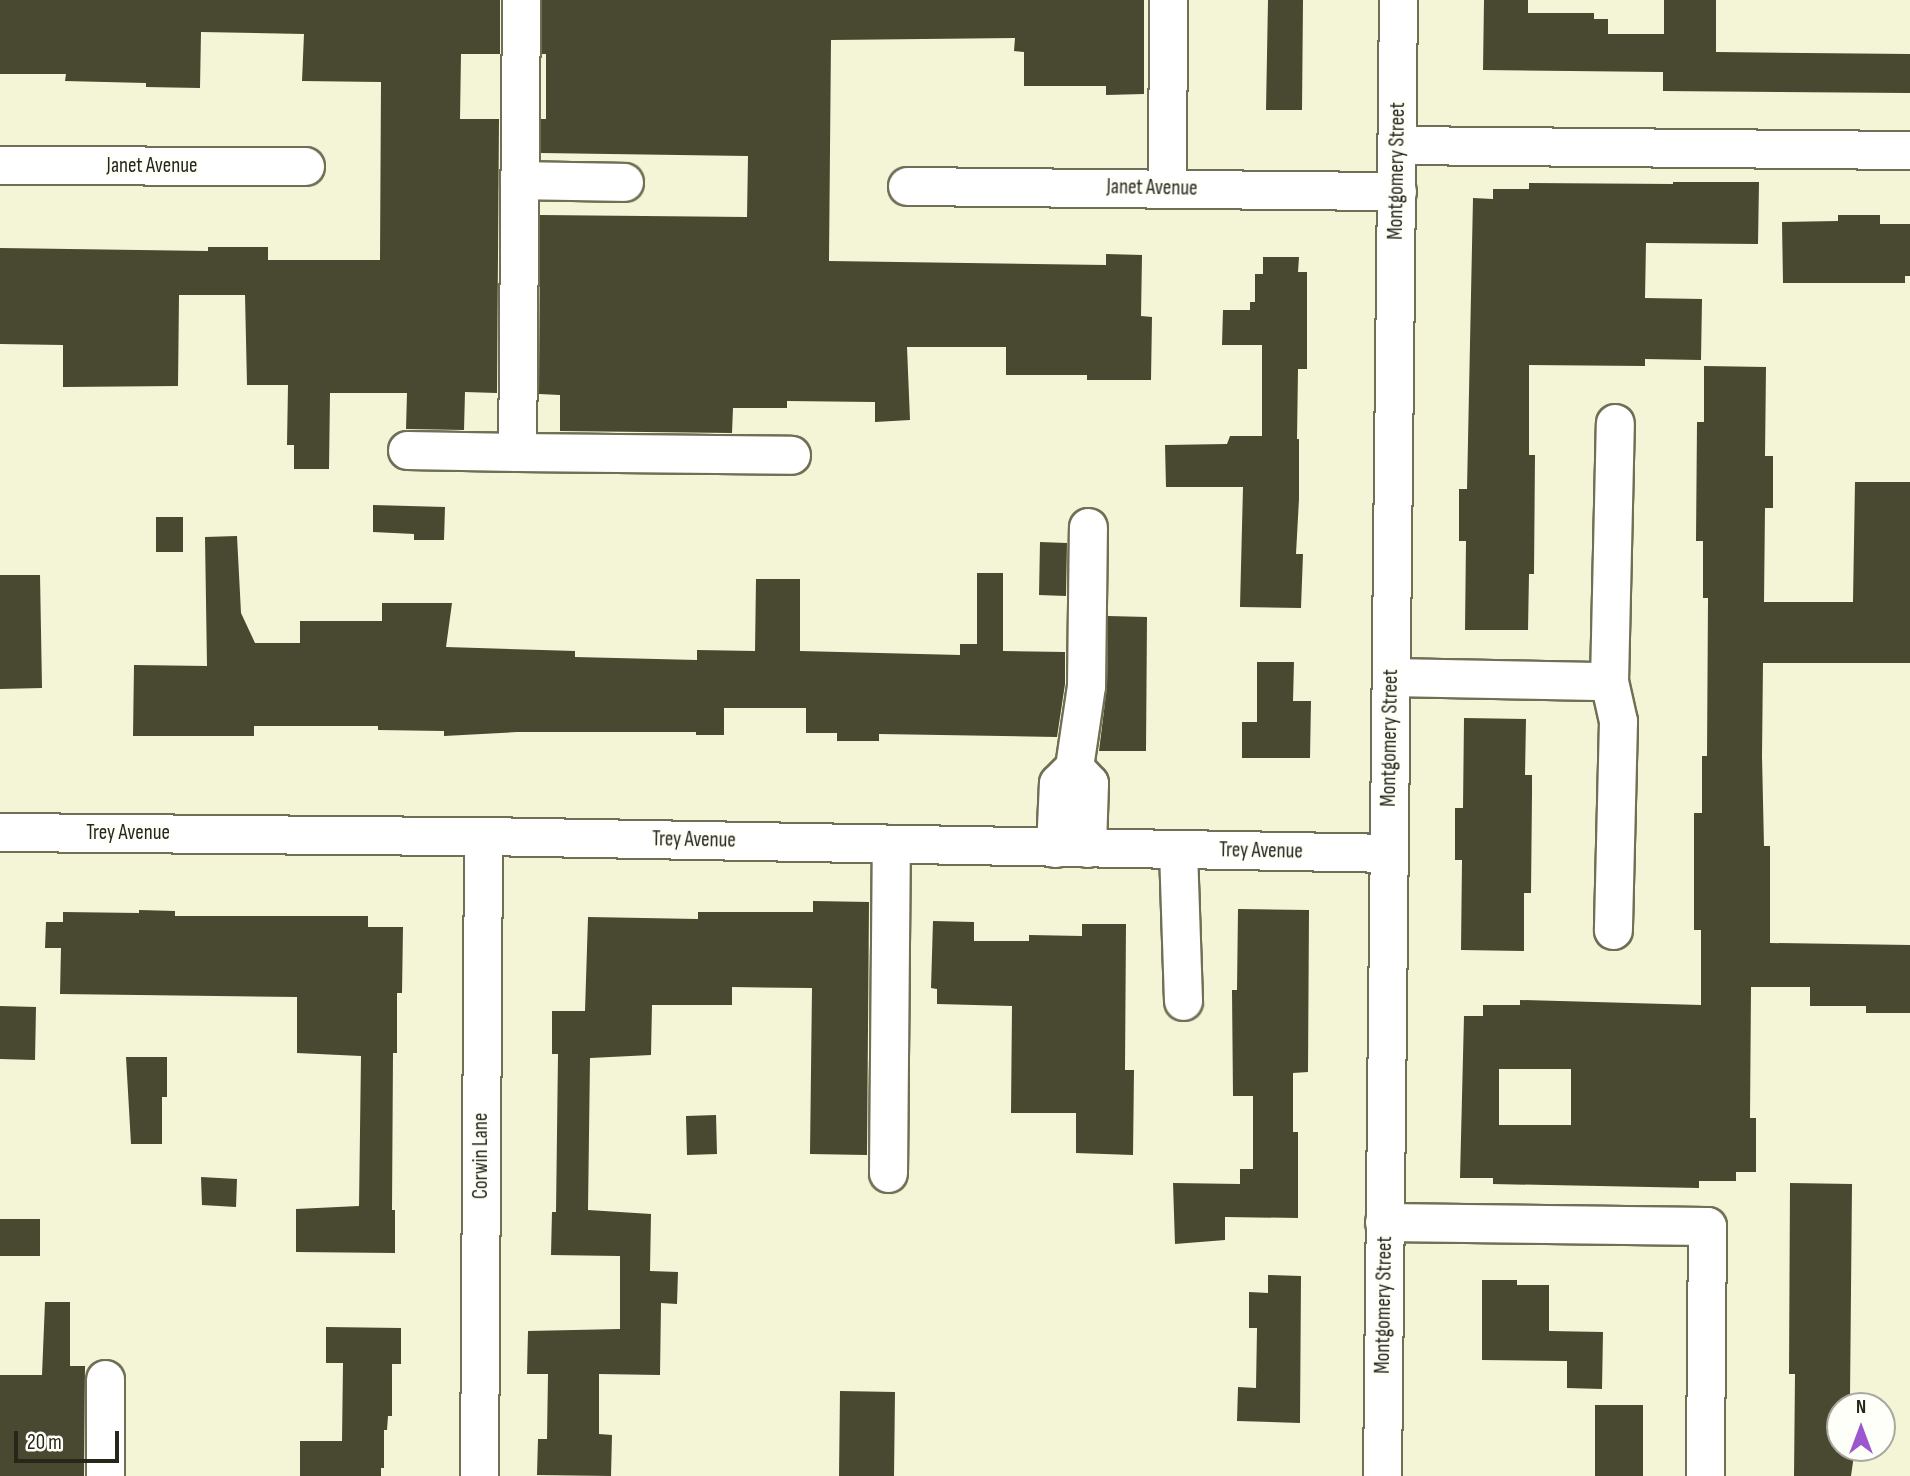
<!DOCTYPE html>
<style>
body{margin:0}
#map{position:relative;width:1910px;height:1476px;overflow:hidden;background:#f4f4d6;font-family:"Sofia Sans Condensed",sans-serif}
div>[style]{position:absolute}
.building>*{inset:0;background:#494830}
.roads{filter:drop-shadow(2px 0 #706f55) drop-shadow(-2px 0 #706f55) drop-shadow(0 2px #706f55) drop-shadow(0 -2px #706f55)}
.minor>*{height:37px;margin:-18.5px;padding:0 18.5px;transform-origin:18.5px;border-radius:18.5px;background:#fff}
span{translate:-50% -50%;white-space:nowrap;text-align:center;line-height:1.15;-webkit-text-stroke:7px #fffff9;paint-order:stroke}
.street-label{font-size:21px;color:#26261b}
.north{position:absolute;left:1826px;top:1392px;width:70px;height:70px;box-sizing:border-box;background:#fffff9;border:2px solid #a8a8a0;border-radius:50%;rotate:0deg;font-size:19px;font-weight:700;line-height:28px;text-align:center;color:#26261b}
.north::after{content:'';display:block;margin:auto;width:24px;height:32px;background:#9b58cd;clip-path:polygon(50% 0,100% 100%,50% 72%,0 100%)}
.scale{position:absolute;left:14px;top:1431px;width:105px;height:32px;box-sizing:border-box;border:4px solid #26261b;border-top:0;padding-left:9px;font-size:21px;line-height:24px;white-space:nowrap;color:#26261b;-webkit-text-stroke:5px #fffff9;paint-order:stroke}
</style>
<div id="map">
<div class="building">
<i style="clip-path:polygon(0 0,500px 0,500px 54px,461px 54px,460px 119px,499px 119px,497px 393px,465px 392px,464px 430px,406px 429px,407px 393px,330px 393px,329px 469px,294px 469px,294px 445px,287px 445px,288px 385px,247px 385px,245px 295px,179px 295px,178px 386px,63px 387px,63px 345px,0 344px,0 248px,208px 251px,208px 247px,268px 247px,268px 260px,380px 260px,381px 82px,302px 81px,304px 34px,201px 32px,200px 88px,146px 87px,146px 83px,65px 81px,66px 74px,0 74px)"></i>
<i style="clip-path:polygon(542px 0,1144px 0,1144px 94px,1106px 95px,1106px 86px,1024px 86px,1024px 52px,1014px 51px,1015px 38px,831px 40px,829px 261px,1106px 265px,1106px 254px,1142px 255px,1141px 316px,1152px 317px,1151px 380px,1087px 380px,1087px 375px,1006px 375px,1006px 347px,907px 347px,910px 420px,875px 422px,875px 402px,787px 401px,787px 408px,733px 408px,732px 433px,560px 431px,560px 395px,539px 394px,540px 215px,747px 217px,748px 156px,541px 153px,541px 119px,546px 119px,546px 54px,542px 54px)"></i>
<i style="clip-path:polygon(1268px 0,1303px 0,1302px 110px,1266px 110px)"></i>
<i style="clip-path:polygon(1484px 0,1528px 0,1528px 13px,1594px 13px,1594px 19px,1608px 19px,1608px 34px,1664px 34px,1664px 0,1716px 0,1716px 52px,1910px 54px,1910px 93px,1663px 91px,1663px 72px,1483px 70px)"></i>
<i style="clip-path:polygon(1673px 182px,1759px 182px,1758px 244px,1646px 243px,1645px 298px,1702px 299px,1701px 360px,1645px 359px,1645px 366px,1529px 365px,1529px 455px,1535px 455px,1534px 574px,1529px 574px,1528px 630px,1465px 630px,1466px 541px,1459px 541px,1459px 489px,1467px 489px,1473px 198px,1493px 199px,1493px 189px,1529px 189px,1529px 183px,1673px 184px)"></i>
<i style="clip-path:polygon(1838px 215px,1880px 215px,1880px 224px,1910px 224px,1910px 276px,1905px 276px,1905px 283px,1783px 283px,1782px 222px,1838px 221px)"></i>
<i style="clip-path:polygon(1263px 257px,1299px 257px,1298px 272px,1307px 272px,1307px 369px,1298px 369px,1297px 439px,1299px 439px,1299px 499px,1296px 554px,1303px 554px,1301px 608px,1240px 607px,1243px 487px,1166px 487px,1165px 445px,1227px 444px,1230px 436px,1262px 436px,1262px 345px,1222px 345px,1223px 310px,1250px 310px,1250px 302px,1255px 302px,1255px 274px,1263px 274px)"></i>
<i style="clip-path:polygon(evenodd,1704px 366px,1766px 367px,1765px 456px,1773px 456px,1773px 508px,1765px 508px,1764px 602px,1853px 602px,1855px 482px,1910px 482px,1910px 663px,1763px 663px,1762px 756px,1764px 846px,1770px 846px,1770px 943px,1910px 945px,1910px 1013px,1866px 1013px,1866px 1006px,1810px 1006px,1810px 987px,1751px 987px,1750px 1118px,1756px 1118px,1756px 1172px,1736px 1172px,1736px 1181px,1699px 1181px,1699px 1188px,1493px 1184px,1493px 1178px,1460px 1178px,1464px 1016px,1483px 1016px,1483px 1005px,1520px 1005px,1520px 1000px,1701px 1005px,1701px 930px,1694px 930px,1694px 813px,1702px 813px,1702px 756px,1707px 756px,1708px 598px,1703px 598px,1703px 541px,1696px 541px,1697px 422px,1704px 422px,1704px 366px,1499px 1069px,1571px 1069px,1571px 1125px,1499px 1125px,1499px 1069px)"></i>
<i style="clip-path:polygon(373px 505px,445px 507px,444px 540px,414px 540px,414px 534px,373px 532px)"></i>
<i style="clip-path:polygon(156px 517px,183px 517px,183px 552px,156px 552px)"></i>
<i style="clip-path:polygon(237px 536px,241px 613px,255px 643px,300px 643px,300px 621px,382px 621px,382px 603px,452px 603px,446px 647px,575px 651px,575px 657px,697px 660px,697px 650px,755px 651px,756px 579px,800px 579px,800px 651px,960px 655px,960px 644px,977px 644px,977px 573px,1003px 573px,1003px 651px,1065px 652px,1065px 684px,1057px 737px,879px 734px,879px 741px,837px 741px,837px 733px,806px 733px,806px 708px,724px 708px,724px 735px,696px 735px,696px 732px,517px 732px,444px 736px,444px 731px,378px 730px,378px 726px,254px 726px,254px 736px,133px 736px,134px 665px,207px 666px,205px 537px)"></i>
<i style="clip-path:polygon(1040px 542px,1067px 543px,1066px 596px,1039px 595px)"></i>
<i style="clip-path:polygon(0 575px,40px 575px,42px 688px,0 689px)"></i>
<i style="clip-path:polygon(1108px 616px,1147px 617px,1146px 751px,1099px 751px,1107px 686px)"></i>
<i style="clip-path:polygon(1257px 662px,1294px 662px,1293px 701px,1311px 701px,1310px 758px,1242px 758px,1242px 722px,1257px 722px)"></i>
<i style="clip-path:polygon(1464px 718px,1526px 719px,1525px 775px,1532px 775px,1532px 793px,1531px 893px,1524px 893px,1524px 951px,1461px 950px,1462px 860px,1455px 860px,1455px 808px,1463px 808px)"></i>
<i style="clip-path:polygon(813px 901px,869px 902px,867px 1155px,810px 1154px,812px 988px,732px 987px,732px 1005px,652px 1005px,651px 1055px,590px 1058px,588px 1210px,651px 1214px,650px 1271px,678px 1272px,677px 1304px,661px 1303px,660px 1375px,599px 1374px,599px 1434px,612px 1435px,611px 1476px,537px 1475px,538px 1439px,547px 1439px,548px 1374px,527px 1374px,528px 1331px,620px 1329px,620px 1256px,551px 1255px,552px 1212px,556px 1212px,558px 1054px,552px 1054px,552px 1011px,585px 1011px,588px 917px,698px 919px,698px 912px,813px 912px)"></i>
<i style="clip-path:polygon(1238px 909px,1309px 910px,1308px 1072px,1293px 1073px,1293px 1132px,1298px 1132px,1298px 1218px,1225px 1217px,1225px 1240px,1175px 1244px,1173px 1183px,1240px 1184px,1240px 1169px,1253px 1169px,1253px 1096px,1233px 1096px,1232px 990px,1237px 990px)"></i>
<i style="clip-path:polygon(139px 910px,175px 911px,175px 916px,368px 916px,368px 927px,403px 927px,402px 993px,397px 993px,397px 1053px,393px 1053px,392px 1210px,395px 1210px,395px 1253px,296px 1252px,296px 1209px,359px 1206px,361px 1056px,297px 1053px,297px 997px,60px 994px,61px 948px,45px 948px,46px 922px,63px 922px,63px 912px,139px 913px)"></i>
<i style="clip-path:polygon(933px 921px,974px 922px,974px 941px,1029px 941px,1029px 935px,1082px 936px,1082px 924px,1126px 924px,1125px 1070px,1134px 1070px,1133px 1155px,1076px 1153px,1076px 1113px,1011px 1113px,1012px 1006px,937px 1004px,937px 989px,931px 988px)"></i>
<i style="clip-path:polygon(0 1006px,36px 1007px,35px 1060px,0 1059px)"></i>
<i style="clip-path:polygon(126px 1057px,167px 1057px,167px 1097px,162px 1097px,162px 1144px,131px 1144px)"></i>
<i style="clip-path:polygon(716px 1115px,717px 1154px,687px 1155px,686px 1116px)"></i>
<i style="clip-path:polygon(201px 1177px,237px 1179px,236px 1207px,202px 1205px)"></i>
<i style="clip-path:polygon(1790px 1183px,1852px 1184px,1850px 1398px,1856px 1398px,1856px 1406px,1840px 1406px,1840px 1448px,1855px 1448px,1851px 1476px,1794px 1476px,1795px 1374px,1789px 1374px)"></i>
<i style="clip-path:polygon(0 1219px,40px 1219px,40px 1256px,0 1256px)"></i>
<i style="clip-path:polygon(1268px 1275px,1301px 1276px,1300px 1423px,1237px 1421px,1238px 1387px,1256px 1388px,1257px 1328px,1249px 1328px,1249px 1292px,1268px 1293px)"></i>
<i style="clip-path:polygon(1482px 1280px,1517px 1280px,1517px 1285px,1549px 1285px,1549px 1331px,1603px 1332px,1602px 1389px,1567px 1388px,1567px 1361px,1482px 1360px)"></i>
<i style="clip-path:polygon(45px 1302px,70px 1302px,70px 1366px,85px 1366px,84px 1476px,0 1476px,0 1375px,42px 1375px)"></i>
<i style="clip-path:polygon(326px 1327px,401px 1328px,401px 1364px,392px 1364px,392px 1416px,388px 1416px,387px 1430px,384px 1430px,384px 1468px,381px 1468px,381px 1476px,300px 1476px,300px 1441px,342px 1441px,343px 1363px,326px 1363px)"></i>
<i style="clip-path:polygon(840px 1391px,895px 1392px,894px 1476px,839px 1476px)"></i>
<i style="clip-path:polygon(1595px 1405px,1643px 1405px,1643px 1476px,1595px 1476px)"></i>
</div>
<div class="roads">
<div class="minor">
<i style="left:521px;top:0;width:452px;rotate:90.5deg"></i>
<i style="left:517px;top:452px;width:274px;rotate:0.6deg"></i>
<i style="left:1397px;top:145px;width:513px;rotate:0.56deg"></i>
<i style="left:0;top:165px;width:305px;rotate:0.2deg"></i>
<i style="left:519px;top:180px;width:105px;rotate:1.1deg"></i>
<i style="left:907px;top:186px;width:490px;rotate:0.6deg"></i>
<i style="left:1167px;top:189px;width:189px;rotate:-89.7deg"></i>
<i style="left:407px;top:450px;width:110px;rotate:1deg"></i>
<i style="left:1391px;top:677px;width:218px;rotate:1.1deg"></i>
<i style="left:1609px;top:681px;width:41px;rotate:77.3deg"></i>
<i style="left:1618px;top:721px;width:209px;rotate:91.4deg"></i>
<i style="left:1609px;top:681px;width:258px;rotate:-88.7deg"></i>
<i style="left:1074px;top:767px;width:82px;rotate:-81.6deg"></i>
<i style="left:1086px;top:686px;width:159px;rotate:-89.3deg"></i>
<i style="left:0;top:832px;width:483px;rotate:0.5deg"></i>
<i style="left:483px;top:836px;width:906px;rotate:1.07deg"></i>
<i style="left:1055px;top:848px;width:65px;rotate:-87.4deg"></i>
<i style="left:1058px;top:783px;width:23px;rotate:-45deg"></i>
<i style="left:1074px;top:767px;width:22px;rotate:47deg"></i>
<i style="left:1089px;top:783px;width:65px;rotate:91.8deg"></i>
<i style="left:1178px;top:850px;width:151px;rotate:88.1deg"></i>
<i style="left:888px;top:1173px;width:329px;rotate:-89.5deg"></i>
<i style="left:1384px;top:1222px;width:323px;rotate:0.7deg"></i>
<i style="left:1707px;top:1226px;width:250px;rotate:90.5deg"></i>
<i style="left:105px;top:1379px;width:97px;rotate:90deg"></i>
<i style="left:479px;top:1476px;width:640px;rotate:-89.64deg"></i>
<i style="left:1382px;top:1476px;width:1476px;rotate:-89.38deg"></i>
</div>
</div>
<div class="street-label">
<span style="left:152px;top:166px">Janet Avenue</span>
<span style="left:1397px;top:171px;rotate:-89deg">Montgomery Street</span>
<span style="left:1152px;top:188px;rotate:1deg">Janet Avenue</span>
<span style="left:1390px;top:738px;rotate:-89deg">Montgomery Street</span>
<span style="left:128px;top:833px">Trey Avenue</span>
<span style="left:694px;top:840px;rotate:1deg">Trey Avenue</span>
<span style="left:1261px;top:851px;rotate:1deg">Trey Avenue</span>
<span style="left:481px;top:1156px;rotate:-90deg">Corwin Lane</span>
<span style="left:1384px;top:1305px;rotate:-89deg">Montgomery Street</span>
</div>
<div class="north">N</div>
<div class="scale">20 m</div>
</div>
